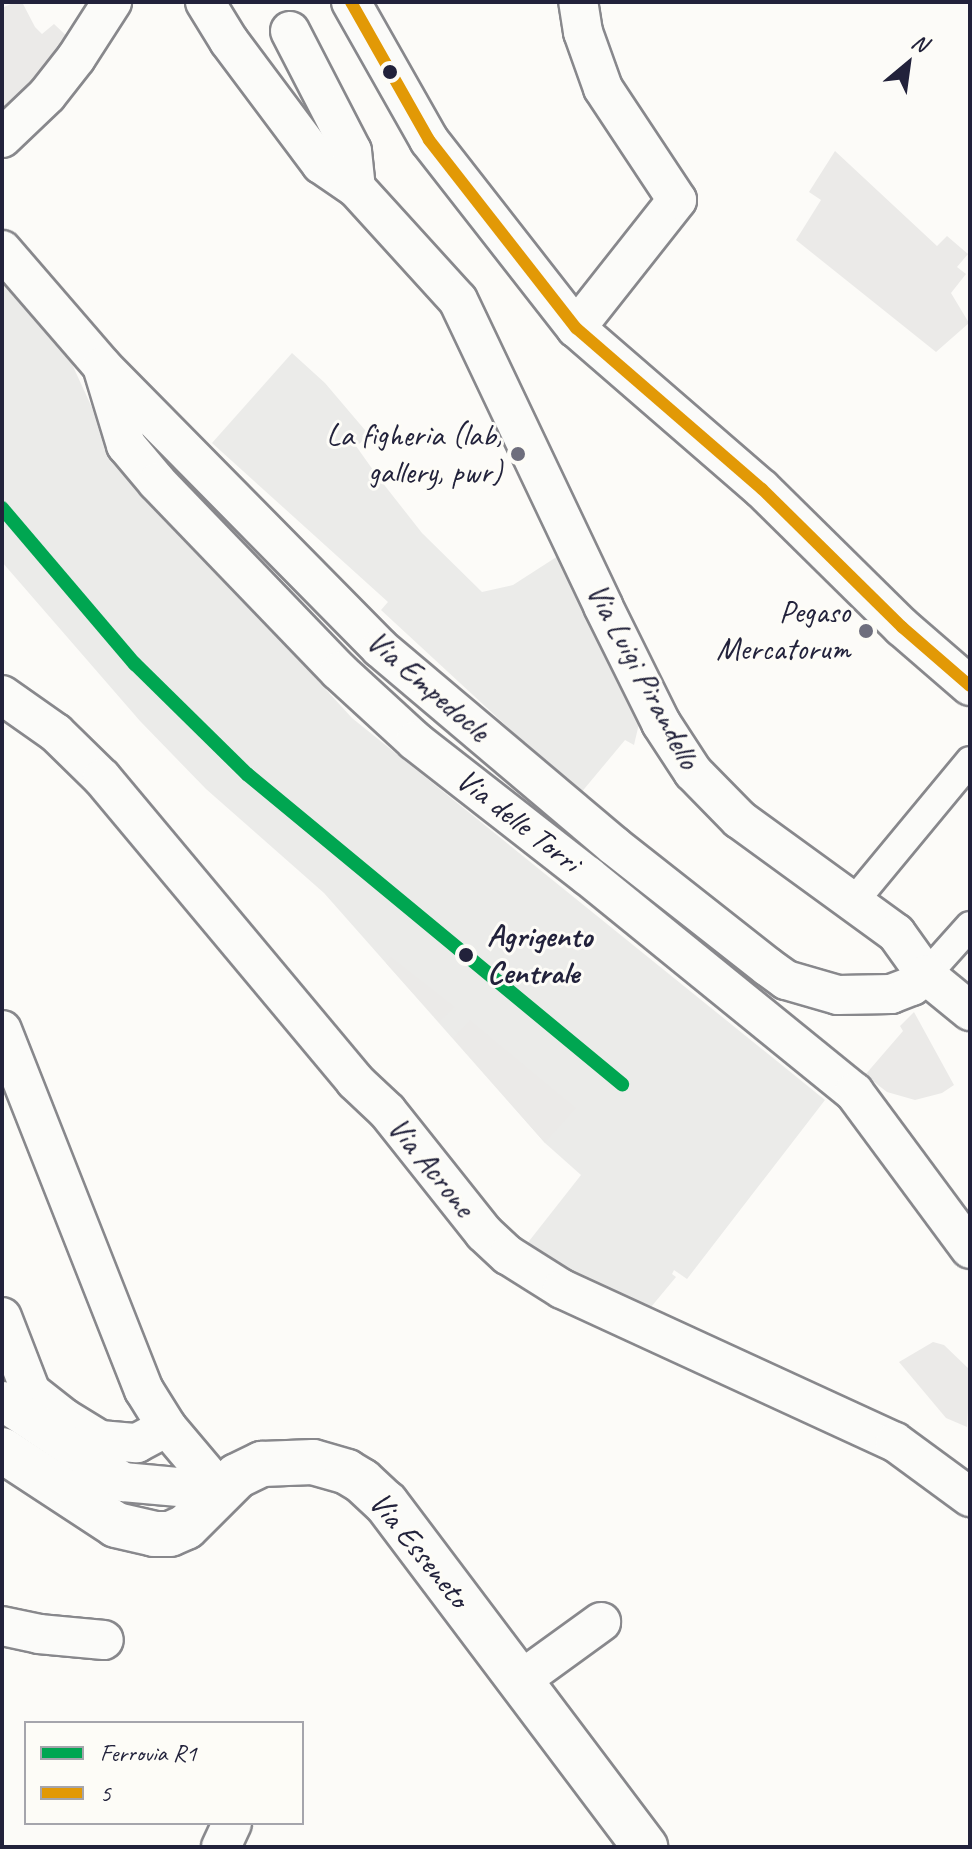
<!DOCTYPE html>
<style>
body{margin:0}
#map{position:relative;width:972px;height:1849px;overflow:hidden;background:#fcfbf8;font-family:Caveat,sans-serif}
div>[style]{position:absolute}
.built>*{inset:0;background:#ebebe9}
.green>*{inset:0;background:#ebeae8}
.roads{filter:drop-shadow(2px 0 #88888c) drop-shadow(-2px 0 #88888c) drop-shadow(0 2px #88888c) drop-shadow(0 -2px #88888c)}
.pedestrian>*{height:28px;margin:-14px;padding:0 14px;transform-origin:14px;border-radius:14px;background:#fbfbf9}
.minor>*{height:38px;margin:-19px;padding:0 19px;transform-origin:19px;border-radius:19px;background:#fbfbf9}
.tertiary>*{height:44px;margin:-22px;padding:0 22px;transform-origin:22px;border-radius:22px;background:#fbfbf9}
.bus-1>*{height:12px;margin:-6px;padding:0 6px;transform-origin:6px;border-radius:6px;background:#e29906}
.rail-1>*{height:14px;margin:-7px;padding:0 7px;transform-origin:7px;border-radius:7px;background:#00a651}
.dots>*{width:22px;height:22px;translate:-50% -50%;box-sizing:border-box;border:4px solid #fdfcf7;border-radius:50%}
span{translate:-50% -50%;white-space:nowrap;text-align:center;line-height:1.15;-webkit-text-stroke:6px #fdfcf7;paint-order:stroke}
.poi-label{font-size:32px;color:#22223b}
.right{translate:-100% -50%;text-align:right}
.street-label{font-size:32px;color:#22223b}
.stop-label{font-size:32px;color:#22223b;font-weight:700}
.left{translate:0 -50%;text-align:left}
.frame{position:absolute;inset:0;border:4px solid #22223b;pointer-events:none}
.legend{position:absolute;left:24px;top:1721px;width:280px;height:104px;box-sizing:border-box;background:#fdfcf7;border:2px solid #a5a5ac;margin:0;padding:10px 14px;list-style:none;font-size:24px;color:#22223b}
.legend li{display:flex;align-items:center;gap:16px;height:40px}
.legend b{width:40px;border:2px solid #a5a5ac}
.north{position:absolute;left:868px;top:24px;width:80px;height:80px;-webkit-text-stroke:6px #fdfcf7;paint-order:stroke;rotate:29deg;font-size:22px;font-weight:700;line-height:32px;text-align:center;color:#22223b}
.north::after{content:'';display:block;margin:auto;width:28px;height:36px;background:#22223b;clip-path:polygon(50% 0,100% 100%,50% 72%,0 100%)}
</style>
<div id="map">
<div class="built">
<i style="clip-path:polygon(2px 275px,60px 338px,111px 449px,129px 475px,352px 718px,825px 1100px,687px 1279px,674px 1270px,672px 1274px,676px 1277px,651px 1307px,576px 1275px,526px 1245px,581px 1175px,545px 1143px,324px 893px,206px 789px,140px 721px,2px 562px)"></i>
<i style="clip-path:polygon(292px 353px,325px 383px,370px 436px,356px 446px,378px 477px,422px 533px,482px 592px,513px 585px,558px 556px,641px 715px,634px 745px,625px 740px,580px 794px,381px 610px,388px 602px,212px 443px)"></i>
</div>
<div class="green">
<i style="clip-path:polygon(15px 2px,22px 2px,35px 27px,42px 34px,54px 24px,72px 41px,2px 114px,2px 8px)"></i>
<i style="clip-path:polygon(835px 151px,937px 246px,947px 236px,968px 254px,957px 267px,966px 274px,951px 293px,969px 323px,936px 352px,796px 240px,821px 200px,809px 192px)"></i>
<i style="clip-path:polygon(391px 957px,455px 1007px,439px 1022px,386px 963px)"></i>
<i style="clip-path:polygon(914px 1012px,954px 1085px,942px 1093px,915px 1100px,887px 1092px,865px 1075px,903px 1031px,900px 1026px)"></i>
<i style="clip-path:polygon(470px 1020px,576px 1108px,545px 1143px,453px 1038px)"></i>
<i style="clip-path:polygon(933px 1342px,944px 1345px,970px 1370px,967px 1427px,946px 1418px,899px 1362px)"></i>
</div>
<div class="roads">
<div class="pedestrian">
<i style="left:855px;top:900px;width:180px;rotate:-50.4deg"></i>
<i style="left:926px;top:975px;width:66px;rotate:-48.1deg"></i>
</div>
<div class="minor">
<i style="left:205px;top:2px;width:46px;rotate:58.4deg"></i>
<i style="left:229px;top:41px;width:154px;rotate:53.2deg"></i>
<i style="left:321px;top:164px;width:42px;rotate:34.4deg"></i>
<i style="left:356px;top:188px;width:151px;rotate:47.7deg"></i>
<i style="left:458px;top:300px;width:339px;rotate:64.6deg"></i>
<i style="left:603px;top:606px;width:131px;rotate:63.6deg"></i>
<i style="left:661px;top:723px;width:59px;rotate:56.9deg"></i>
<i style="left:693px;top:772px;width:66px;rotate:45.6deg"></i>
<i style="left:739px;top:819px;width:194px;rotate:36deg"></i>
<i style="left:896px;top:933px;width:52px;rotate:54.5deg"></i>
<i style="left:926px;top:975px;width:57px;rotate:39.3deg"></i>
<i style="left:351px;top:2px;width:159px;rotate:60.5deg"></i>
<i style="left:429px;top:140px;width:239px;rotate:52deg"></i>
<i style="left:576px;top:328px;width:246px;rotate:40.9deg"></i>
<i style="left:762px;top:489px;width:197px;rotate:44.6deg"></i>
<i style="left:902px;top:627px;width:90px;rotate:40.9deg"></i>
<i style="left:290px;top:31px;width:135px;rotate:62.7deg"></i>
<i style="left:352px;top:151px;width:37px;rotate:84deg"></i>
<i style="left:2px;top:138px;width:62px;rotate:-43.7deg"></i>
<i style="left:47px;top:95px;width:47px;rotate:-51.9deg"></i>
<i style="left:76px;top:58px;width:67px;rotate:-57.3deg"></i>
<i style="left:2px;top:250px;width:153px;rotate:49.2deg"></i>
<i style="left:102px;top:366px;width:396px;rotate:45.4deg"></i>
<i style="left:380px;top:648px;width:305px;rotate:40.2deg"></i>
<i style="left:613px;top:845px;width:197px;rotate:38.2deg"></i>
<i style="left:768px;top:967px;width:22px;rotate:36deg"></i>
<i style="left:786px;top:980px;width:54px;rotate:16.1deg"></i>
<i style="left:838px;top:995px;width:53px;rotate:-1.1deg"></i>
<i style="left:891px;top:994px;width:22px;rotate:-21deg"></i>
<i style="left:912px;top:986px;width:18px;rotate:-38deg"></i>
<i style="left:576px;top:328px;width:163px;rotate:-51.7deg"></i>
<i style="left:677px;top:200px;width:134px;rotate:-123.5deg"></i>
<i style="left:603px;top:88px;width:59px;rotate:-109.7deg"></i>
<i style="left:583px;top:32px;width:30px;rotate:-99deg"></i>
<i style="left:102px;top:366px;width:83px;rotate:73.1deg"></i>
<i style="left:126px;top:445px;width:48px;rotate:50deg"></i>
<i style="left:157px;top:482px;width:262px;rotate:46.1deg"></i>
<i style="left:339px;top:671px;width:103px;rotate:42.6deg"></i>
<i style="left:415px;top:741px;width:219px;rotate:38deg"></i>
<i style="left:588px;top:876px;width:343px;rotate:39.1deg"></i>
<i style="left:854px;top:1092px;width:195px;rotate:53.5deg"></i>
<i style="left:2px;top:695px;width:66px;rotate:35.1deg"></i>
<i style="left:56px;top:733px;width:64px;rotate:44.4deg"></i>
<i style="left:102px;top:778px;width:395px;rotate:50.1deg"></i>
<i style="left:355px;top:1081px;width:44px;rotate:43.2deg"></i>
<i style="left:387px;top:1111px;width:156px;rotate:51.5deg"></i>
<i style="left:484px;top:1233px;width:33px;rotate:43deg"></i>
<i style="left:508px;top:1255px;width:64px;rotate:32.2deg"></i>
<i style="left:562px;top:1289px;width:366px;rotate:24.7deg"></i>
<i style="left:895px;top:1442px;width:93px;rotate:36.3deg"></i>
<i style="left:2px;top:1030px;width:387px;rotate:68.5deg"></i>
<i style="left:144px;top:1390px;width:44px;rotate:58.1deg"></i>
<i style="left:167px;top:1427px;width:84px;rotate:49.8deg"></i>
<i style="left:2px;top:1317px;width:80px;rotate:68.9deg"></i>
<i style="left:31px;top:1392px;width:42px;rotate:38.2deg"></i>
<i style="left:64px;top:1418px;width:42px;rotate:31.4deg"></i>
<i style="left:100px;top:1440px;width:37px;rotate:5deg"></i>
<i style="left:137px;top:1443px;width:34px;rotate:-28deg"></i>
<i style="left:2px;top:1401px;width:146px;rotate:33.8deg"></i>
<i style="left:123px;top:1482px;width:98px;rotate:5.2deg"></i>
<i style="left:2px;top:1626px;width:38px;rotate:12deg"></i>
<i style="left:39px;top:1634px;width:65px;rotate:5.3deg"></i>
<i style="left:521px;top:1680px;width:99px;rotate:-35.9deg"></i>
<i style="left:221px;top:1847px;width:26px;rotate:-65deg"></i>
</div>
<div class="tertiary">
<i style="left:2px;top:1450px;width:136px;rotate:33.3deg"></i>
<i style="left:116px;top:1525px;width:39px;rotate:13deg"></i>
<i style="left:154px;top:1534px;width:16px"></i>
<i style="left:170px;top:1534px;width:17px;rotate:-24deg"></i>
<i style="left:186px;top:1527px;width:72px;rotate:-45deg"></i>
<i style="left:237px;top:1476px;width:28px;rotate:-26deg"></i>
<i style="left:262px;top:1464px;width:51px;rotate:-2.2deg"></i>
<i style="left:313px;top:1462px;width:35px;rotate:16deg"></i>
<i style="left:347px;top:1472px;width:17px;rotate:31deg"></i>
<i style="left:362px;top:1481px;width:33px;rotate:43deg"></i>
<i style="left:386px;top:1503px;width:431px;rotate:53deg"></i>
</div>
</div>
<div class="bus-1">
<i style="left:351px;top:2px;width:159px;rotate:60.5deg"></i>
<i style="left:429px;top:140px;width:239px;rotate:52deg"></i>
<i style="left:576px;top:328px;width:246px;rotate:40.9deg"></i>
<i style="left:762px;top:489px;width:197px;rotate:44.6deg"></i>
<i style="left:902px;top:627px;width:90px;rotate:40.9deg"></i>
</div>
<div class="rail-1">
<i style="left:2px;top:508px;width:205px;rotate:49.6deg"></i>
<i style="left:135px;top:664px;width:157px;rotate:44.5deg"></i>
<i style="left:247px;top:774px;width:487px;rotate:39.6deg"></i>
</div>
<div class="dots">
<i style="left:390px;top:72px;background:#22223b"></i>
<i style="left:518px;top:454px;background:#6e6e7d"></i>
<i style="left:866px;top:631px;background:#6e6e7d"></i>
<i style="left:466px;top:955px;background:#22223b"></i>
</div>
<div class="poi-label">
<span class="right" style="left:502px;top:454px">La figheria (lab,<br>gallery, pwr)</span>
<span class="right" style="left:850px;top:631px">Pegaso<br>Mercatorum</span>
</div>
<div class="street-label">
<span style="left:643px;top:676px;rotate:62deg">Via Luigi Pirandello</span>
<span style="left:428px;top:686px;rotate:41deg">Via Empedocle</span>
<span style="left:518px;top:821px;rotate:38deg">Via delle Torri</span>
<span style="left:431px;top:1167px;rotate:51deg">Via Acrone</span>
<span style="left:419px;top:1550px;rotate:51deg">Via Esseneto</span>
</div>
<div class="stop-label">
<span class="left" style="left:487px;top:955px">Agrigento<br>Centrale</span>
</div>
<div class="frame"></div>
<ul class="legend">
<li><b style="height:10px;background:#00a651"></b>Ferrovia R1</li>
<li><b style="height:10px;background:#e29906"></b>5</li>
</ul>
<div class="north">N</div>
</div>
